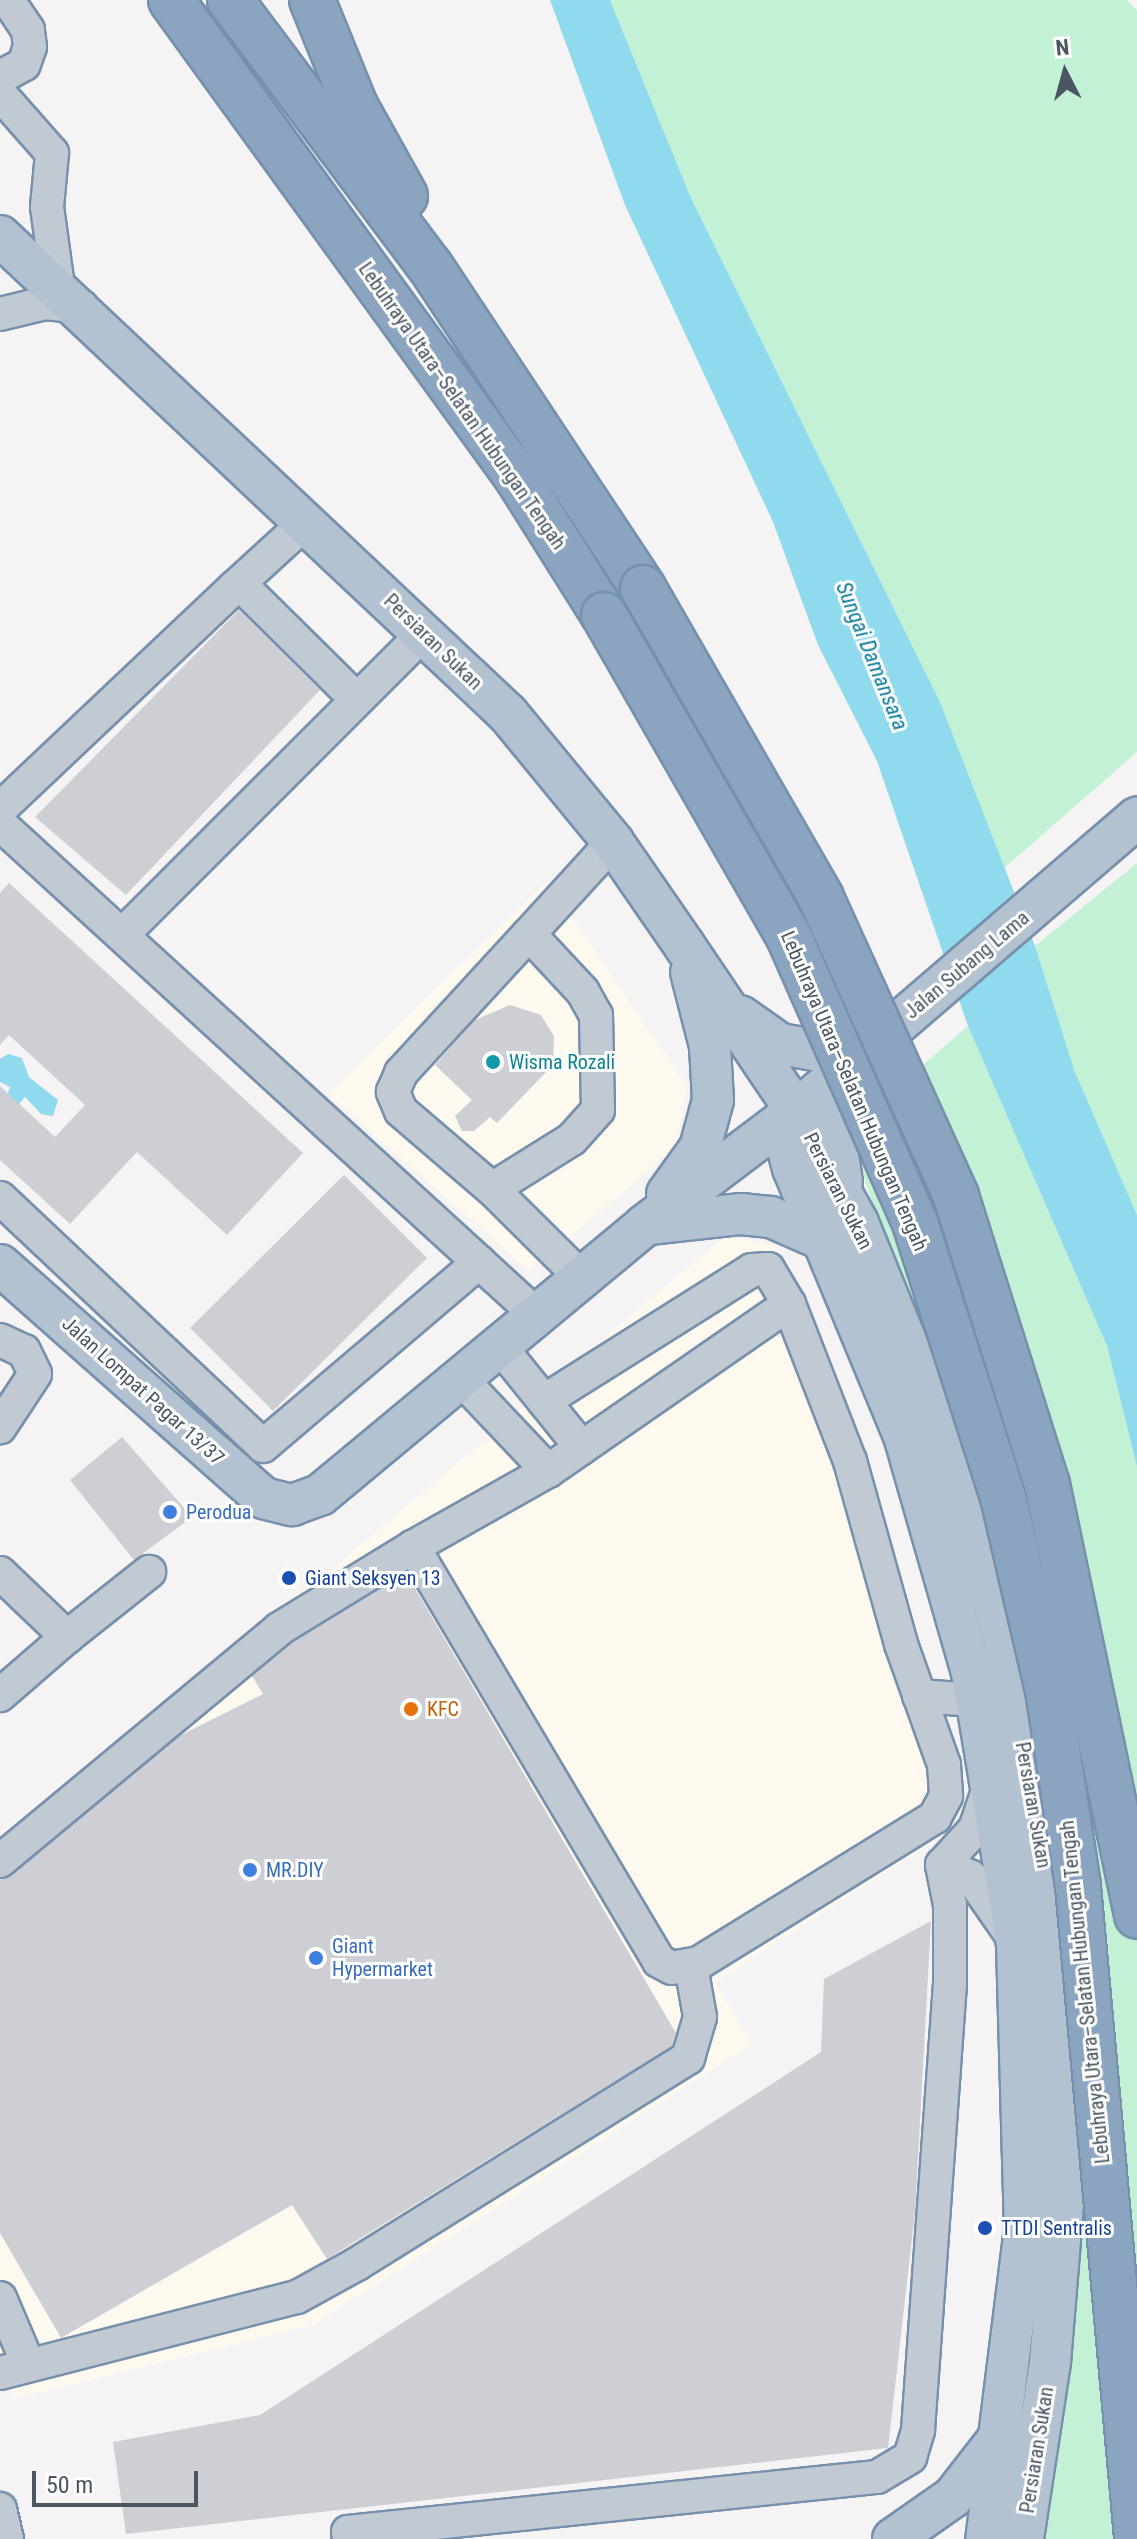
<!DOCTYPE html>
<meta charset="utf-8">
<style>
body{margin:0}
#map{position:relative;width:1137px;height:2539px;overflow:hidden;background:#f5f3f3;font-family:"Roboto Condensed",sans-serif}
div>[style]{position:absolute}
.commercial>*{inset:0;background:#fdf9ef}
.green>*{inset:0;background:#c3f1d5}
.water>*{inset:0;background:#90daee}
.building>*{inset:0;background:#cdcfd5}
.roads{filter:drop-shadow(2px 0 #7690ad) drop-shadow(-2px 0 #7690ad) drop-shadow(0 2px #7690ad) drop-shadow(0 -2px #7690ad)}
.minor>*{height:32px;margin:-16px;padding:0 16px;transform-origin:16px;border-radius:16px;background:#c1cad2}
.major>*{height:40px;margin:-20px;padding:0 20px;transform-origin:20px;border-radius:20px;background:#b3c2d1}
.highway>*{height:44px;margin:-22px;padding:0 22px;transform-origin:22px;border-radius:22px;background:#8ba5c1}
.bridges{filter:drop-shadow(2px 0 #7690ad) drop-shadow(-2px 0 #7690ad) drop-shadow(0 2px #7690ad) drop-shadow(0 -2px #7690ad)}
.highway-bridge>*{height:44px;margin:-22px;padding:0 22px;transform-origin:22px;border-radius:22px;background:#8ba5c1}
.dots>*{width:22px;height:22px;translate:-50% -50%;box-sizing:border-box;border:4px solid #fff;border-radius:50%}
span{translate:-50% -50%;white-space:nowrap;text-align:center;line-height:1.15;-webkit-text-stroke:6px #fff;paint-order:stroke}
.street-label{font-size:20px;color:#4a5661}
.culture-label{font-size:20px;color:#0d838f}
.left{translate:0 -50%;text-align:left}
.shop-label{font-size:20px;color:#366cbe}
.transit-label{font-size:20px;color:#164399}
.food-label{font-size:20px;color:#c56008}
.water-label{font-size:22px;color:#0c7c9b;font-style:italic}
.north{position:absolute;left:1025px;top:32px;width:80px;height:80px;-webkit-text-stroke:6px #fff;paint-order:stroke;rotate:354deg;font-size:22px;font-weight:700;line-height:32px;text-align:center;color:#4a5661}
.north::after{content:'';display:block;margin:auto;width:28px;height:36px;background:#4a5661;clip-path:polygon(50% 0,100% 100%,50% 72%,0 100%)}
.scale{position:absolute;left:32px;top:2471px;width:166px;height:36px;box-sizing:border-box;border:4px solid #4a5661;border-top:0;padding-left:10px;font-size:24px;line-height:28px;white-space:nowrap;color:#4a5661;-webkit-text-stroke:6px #fff;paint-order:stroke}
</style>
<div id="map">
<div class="commercial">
<i style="clip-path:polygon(547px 881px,687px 1086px,676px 1147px,530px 1271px,328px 1094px)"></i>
<i style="clip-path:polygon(725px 1236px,776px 1245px,833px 1373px,912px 1609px,958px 1826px,715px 1982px,752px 2044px,311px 2326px,13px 2399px,0 2358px,0 1851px)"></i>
</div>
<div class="green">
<i style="clip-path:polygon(610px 0,1126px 0,1137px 10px,1137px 752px,1002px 870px,940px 702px,691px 198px)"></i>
<i style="clip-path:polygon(1137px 863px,1137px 1215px,1075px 1072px,1035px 946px)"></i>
<i style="clip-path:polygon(968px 1026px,1107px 1346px,1137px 1467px,1137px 2539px,1037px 2539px,1044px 1925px,949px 1427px,865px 1181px,855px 1124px)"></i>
</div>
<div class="water">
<i style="clip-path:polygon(550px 0,610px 0,691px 198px,940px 702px,1035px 946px,1075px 1072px,1137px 1215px,1137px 1467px,1107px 1346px,968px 1026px,877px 761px,818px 645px,773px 522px,625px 205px)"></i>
<i style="clip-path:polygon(8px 1054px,22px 1058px,29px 1077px,58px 1100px,53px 1116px,41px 1114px,25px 1097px,19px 1104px,6px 1099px,10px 1087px,0 1082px,0 1059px)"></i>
</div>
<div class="building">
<i style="clip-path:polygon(239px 610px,320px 690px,126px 895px,35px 817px)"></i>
<i style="clip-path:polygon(9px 883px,303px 1153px,227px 1235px,137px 1152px,70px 1224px,0 1160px,0 1086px,55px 1137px,85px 1105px,9px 1035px,0 1045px,0 893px)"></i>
<i style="clip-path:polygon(510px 1005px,541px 1015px,554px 1036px,553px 1065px,497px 1123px,490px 1117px,474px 1131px,462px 1131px,455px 1116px,472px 1100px,435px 1065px,475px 1020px)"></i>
<i style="clip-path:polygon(344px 1175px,427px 1258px,273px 1411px,190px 1328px)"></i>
<i style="clip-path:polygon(122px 1437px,192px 1517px,134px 1560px,70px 1480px)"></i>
<i style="clip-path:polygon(406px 1573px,676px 2033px,672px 2046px,327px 2259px,292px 2205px,61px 2338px,0 2233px,0 1880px,181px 1735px,263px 1694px,252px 1676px,290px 1644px)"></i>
<i style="clip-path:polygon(931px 1921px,915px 2212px,888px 2448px,126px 2534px,113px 2442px,260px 2415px,821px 2052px,824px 1979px)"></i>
</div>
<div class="roads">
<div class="minor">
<i style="left:0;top:77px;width:27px;rotate:-28deg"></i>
<i style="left:24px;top:64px;width:18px;rotate:-71deg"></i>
<i style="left:30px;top:47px;width:17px;rotate:-97deg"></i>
<i style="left:28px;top:30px;width:36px;rotate:-124deg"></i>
<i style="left:0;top:94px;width:79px;rotate:48.6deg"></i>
<i style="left:52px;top:153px;width:54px;rotate:95.3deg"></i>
<i style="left:47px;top:207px;width:80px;rotate:82.1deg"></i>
<i style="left:0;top:314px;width:46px;rotate:-13.7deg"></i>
<i style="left:45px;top:303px;width:37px;rotate:6deg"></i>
<i style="left:235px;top:587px;width:98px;rotate:-42.5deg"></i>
<i style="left:0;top:809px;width:323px;rotate:-43.4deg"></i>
<i style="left:235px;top:587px;width:9px;rotate:6deg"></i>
<i style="left:244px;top:588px;width:156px;rotate:44.7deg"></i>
<i style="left:0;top:824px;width:730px;rotate:42.45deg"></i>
<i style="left:529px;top:934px;width:79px;rotate:47deg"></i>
<i style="left:583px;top:992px;width:26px;rotate:61deg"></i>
<i style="left:596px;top:1015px;width:95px;rotate:88.8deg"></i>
<i style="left:598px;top:1110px;width:39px;rotate:132deg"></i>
<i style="left:572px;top:1139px;width:94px;rotate:148deg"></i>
<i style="left:492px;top:1189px;width:120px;rotate:-139.4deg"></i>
<i style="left:401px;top:1111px;width:21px;rotate:-113deg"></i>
<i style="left:393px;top:1092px;width:21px;rotate:-67deg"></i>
<i style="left:401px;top:1073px;width:189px;rotate:-47.4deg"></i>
<i style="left:529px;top:934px;width:125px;rotate:-47.6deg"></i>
<i style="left:122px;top:935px;width:427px;rotate:-45deg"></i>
<i style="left:492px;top:1189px;width:128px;rotate:44.7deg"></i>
<i style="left:0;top:1198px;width:361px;rotate:43.3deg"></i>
<i style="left:263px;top:1446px;width:284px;rotate:-40.4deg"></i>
<i style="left:789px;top:1304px;width:168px;rotate:68.8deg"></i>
<i style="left:850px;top:1461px;width:190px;rotate:74.4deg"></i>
<i style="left:901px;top:1644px;width:128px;rotate:70.4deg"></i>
<i style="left:944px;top:1765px;width:31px;rotate:86deg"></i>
<i style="left:946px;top:1796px;width:24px;rotate:118deg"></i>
<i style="left:935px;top:1817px;width:278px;rotate:148.3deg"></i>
<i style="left:699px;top:1963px;width:27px;rotate:170deg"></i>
<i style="left:672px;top:1968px;width:15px;rotate:-152deg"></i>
<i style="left:659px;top:1961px;width:482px;rotate:-120.7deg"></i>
<i style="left:413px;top:1547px;width:155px;rotate:-29.4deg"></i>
<i style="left:548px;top:1471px;width:293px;rotate:-34.7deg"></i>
<i style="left:0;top:1340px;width:26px;rotate:25deg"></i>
<i style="left:24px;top:1351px;width:25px;rotate:64deg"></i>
<i style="left:35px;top:1374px;width:64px;rotate:123.4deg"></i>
<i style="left:502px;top:1349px;width:127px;rotate:51.1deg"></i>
<i style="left:463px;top:1381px;width:124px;rotate:46.6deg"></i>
<i style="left:544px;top:1401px;width:246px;rotate:-32.2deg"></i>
<i style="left:752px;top:1270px;width:16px;rotate:-4deg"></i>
<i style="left:768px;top:1269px;width:41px;rotate:59deg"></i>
<i style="left:0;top:1573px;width:93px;rotate:43.7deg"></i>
<i style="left:67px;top:1637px;width:89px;rotate:139.1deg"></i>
<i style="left:67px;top:1637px;width:105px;rotate:-38.4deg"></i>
<i style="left:919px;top:1696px;width:56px;rotate:4.1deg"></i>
<i style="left:0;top:1861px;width:363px;rotate:-39.7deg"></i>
<i style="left:279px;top:1629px;width:157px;rotate:-31.5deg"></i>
<i style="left:942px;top:1865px;width:31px;rotate:22deg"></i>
<i style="left:971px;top:1877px;width:68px;rotate:55.1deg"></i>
<i style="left:942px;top:1865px;width:49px;rotate:-47.5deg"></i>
<i style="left:975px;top:1829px;width:46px;rotate:-71.2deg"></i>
<i style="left:0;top:2298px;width:72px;rotate:67deg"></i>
<i style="left:0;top:2373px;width:307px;rotate:-14.4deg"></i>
<i style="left:297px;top:2297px;width:68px;rotate:-28.8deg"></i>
<i style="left:357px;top:2264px;width:390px;rotate:-31.9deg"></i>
<i style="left:688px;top:2058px;width:43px;rotate:-73.7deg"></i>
<i style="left:700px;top:2017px;width:52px;rotate:-100deg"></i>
<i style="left:0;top:2509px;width:31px;rotate:77deg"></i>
<i style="left:349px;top:2539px;width:7px;rotate:-98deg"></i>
<i style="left:348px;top:2532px;width:532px;rotate:-5.94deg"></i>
<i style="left:877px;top:2477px;width:39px;rotate:-31deg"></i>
<i style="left:910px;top:2457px;width:28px;rotate:-73deg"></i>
<i style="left:918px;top:2430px;width:447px;rotate:-85.9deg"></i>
<i style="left:950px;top:1984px;width:79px;rotate:-90deg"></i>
<i style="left:950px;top:1905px;width:41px;rotate:-101.3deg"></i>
</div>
<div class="major">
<i style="left:0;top:236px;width:698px;rotate:43.26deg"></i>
<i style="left:508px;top:714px;width:166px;rotate:50.6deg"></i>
<i style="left:613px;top:842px;width:125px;rotate:55.4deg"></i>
<i style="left:684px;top:945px;width:200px;rotate:56deg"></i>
<i style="left:796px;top:1111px;width:128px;rotate:61deg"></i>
<i style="left:858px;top:1223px;width:218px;rotate:67.9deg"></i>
<i style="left:940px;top:1425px;width:223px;rotate:73.3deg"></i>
<i style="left:1004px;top:1639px;width:283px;rotate:80.2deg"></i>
<i style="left:1052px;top:1918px;width:286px;rotate:87.8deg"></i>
<i style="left:1063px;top:2204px;width:159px;rotate:94.7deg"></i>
<i style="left:1050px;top:2362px;width:179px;rotate:98.7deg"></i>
<i style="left:740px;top:1016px;width:49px;rotate:35deg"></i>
<i style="left:780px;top:1044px;width:39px;rotate:10deg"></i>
<i style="left:818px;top:1051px;width:52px;rotate:-5.5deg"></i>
<i style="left:796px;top:1111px;width:36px;rotate:104deg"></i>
<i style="left:787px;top:1146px;width:23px;rotate:75deg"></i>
<i style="left:793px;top:1168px;width:293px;rotate:67.5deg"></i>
<i style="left:905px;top:1439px;width:243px;rotate:74deg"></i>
<i style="left:972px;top:1673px;width:276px;rotate:80.6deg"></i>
<i style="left:1017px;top:1945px;width:283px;rotate:88.4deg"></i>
<i style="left:1025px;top:2228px;width:313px;rotate:97.1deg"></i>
<i style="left:842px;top:1182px;width:40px;rotate:-98.5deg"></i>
<i style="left:836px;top:1142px;width:84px;rotate:-76.3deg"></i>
<i style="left:667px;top:1194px;width:57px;rotate:-54.3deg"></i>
<i style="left:700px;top:1148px;width:50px;rotate:-74.8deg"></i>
<i style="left:713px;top:1100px;width:54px;rotate:-93.2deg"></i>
<i style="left:710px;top:1046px;width:76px;rotate:-104.4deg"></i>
<i style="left:649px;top:1224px;width:93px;rotate:-6.2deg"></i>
<i style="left:741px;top:1214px;width:30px;rotate:6deg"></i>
<i style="left:771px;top:1217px;width:62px;rotate:23.7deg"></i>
<i style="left:0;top:1265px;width:351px;rotate:41.5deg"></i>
<i style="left:263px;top:1498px;width:30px;rotate:14deg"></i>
<i style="left:292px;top:1505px;width:30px;rotate:-20deg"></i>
<i style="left:320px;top:1495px;width:423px;rotate:-39.7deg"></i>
<i style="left:645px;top:1225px;width:189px;rotate:-37.1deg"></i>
<i style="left:796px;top:1111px;width:450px;rotate:-40.7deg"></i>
<i style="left:893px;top:2539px;width:73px;rotate:-35deg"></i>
<i style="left:953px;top:2497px;width:75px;rotate:-52.1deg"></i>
</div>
<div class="highway">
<i style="left:171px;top:0;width:589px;rotate:54.04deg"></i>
<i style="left:517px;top:477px;width:163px;rotate:57.8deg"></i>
<i style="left:230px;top:0;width:333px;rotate:53.1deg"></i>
<i style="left:430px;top:266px;width:386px;rotate:56.5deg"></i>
<i style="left:312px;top:0;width:114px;rotate:67.9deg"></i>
<i style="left:355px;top:106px;width:103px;rotate:60.9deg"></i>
</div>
</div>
<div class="bridges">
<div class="highway-bridge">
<i style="left:643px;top:588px;width:357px;rotate:60.1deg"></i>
<i style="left:821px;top:898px;width:327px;rotate:65.6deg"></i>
<i style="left:956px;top:1196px;width:302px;rotate:72.5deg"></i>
<i style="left:1047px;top:1484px;width:441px;rotate:78.2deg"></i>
<i style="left:604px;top:615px;width:371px;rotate:60.1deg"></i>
<i style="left:789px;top:937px;width:313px;rotate:66.2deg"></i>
<i style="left:915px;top:1223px;width:288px;rotate:72.2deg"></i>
<i style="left:1003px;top:1497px;width:198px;rotate:76.9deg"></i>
<i style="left:1048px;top:1690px;width:198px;rotate:81.3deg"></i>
<i style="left:1078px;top:1886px;width:654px;rotate:84.82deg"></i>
</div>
</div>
<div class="dots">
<i style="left:493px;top:1062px;background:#0f9aa8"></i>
<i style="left:170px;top:1512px;background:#3f7fe0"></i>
<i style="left:289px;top:1578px;background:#1a4fb4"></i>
<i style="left:411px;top:1709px;background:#e8710a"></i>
<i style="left:250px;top:1870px;background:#3f7fe0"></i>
<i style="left:316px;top:1958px;background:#3f7fe0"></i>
<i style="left:985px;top:2228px;background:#1a4fb4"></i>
</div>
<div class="street-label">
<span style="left:462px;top:406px;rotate:55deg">Lebuhraya Utara–Selatan Hubungan Tengah</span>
<span style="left:433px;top:642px;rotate:44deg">Persiaran Sukan</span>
<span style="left:967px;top:965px;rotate:-40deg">Jalan Subang Lama</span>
<span style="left:854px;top:1091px;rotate:67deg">Lebuhraya Utara–Selatan Hubungan Tengah</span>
<span style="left:838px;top:1191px;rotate:63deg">Persiaran Sukan</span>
<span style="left:143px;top:1391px;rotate:42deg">Jalan Lompat Pagar 13/37</span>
<span style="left:1033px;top:1805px;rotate:80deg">Persiaran Sukan</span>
<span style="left:1085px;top:1992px;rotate:-96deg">Lebuhraya Utara–Selatan Hubungan Tengah</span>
<span style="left:1037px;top:2450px;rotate:-81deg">Persiaran Sukan</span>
</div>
<div class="culture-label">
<span class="left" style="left:509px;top:1062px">Wisma Rozali</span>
</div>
<div class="shop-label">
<span class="left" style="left:186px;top:1512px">Perodua</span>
<span class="left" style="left:266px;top:1870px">MR.DIY</span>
<span class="left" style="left:332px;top:1958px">Giant<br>Hypermarket</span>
</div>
<div class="transit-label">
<span class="left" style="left:305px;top:1578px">Giant Seksyen 13</span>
<span class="left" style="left:1001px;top:2228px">TTDI Sentralis</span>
</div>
<div class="food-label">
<span class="left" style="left:427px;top:1709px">KFC</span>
</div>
<div class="water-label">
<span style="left:872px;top:656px;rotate:68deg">Sungai Damansara</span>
</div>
<div class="north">N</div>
<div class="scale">50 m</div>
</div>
